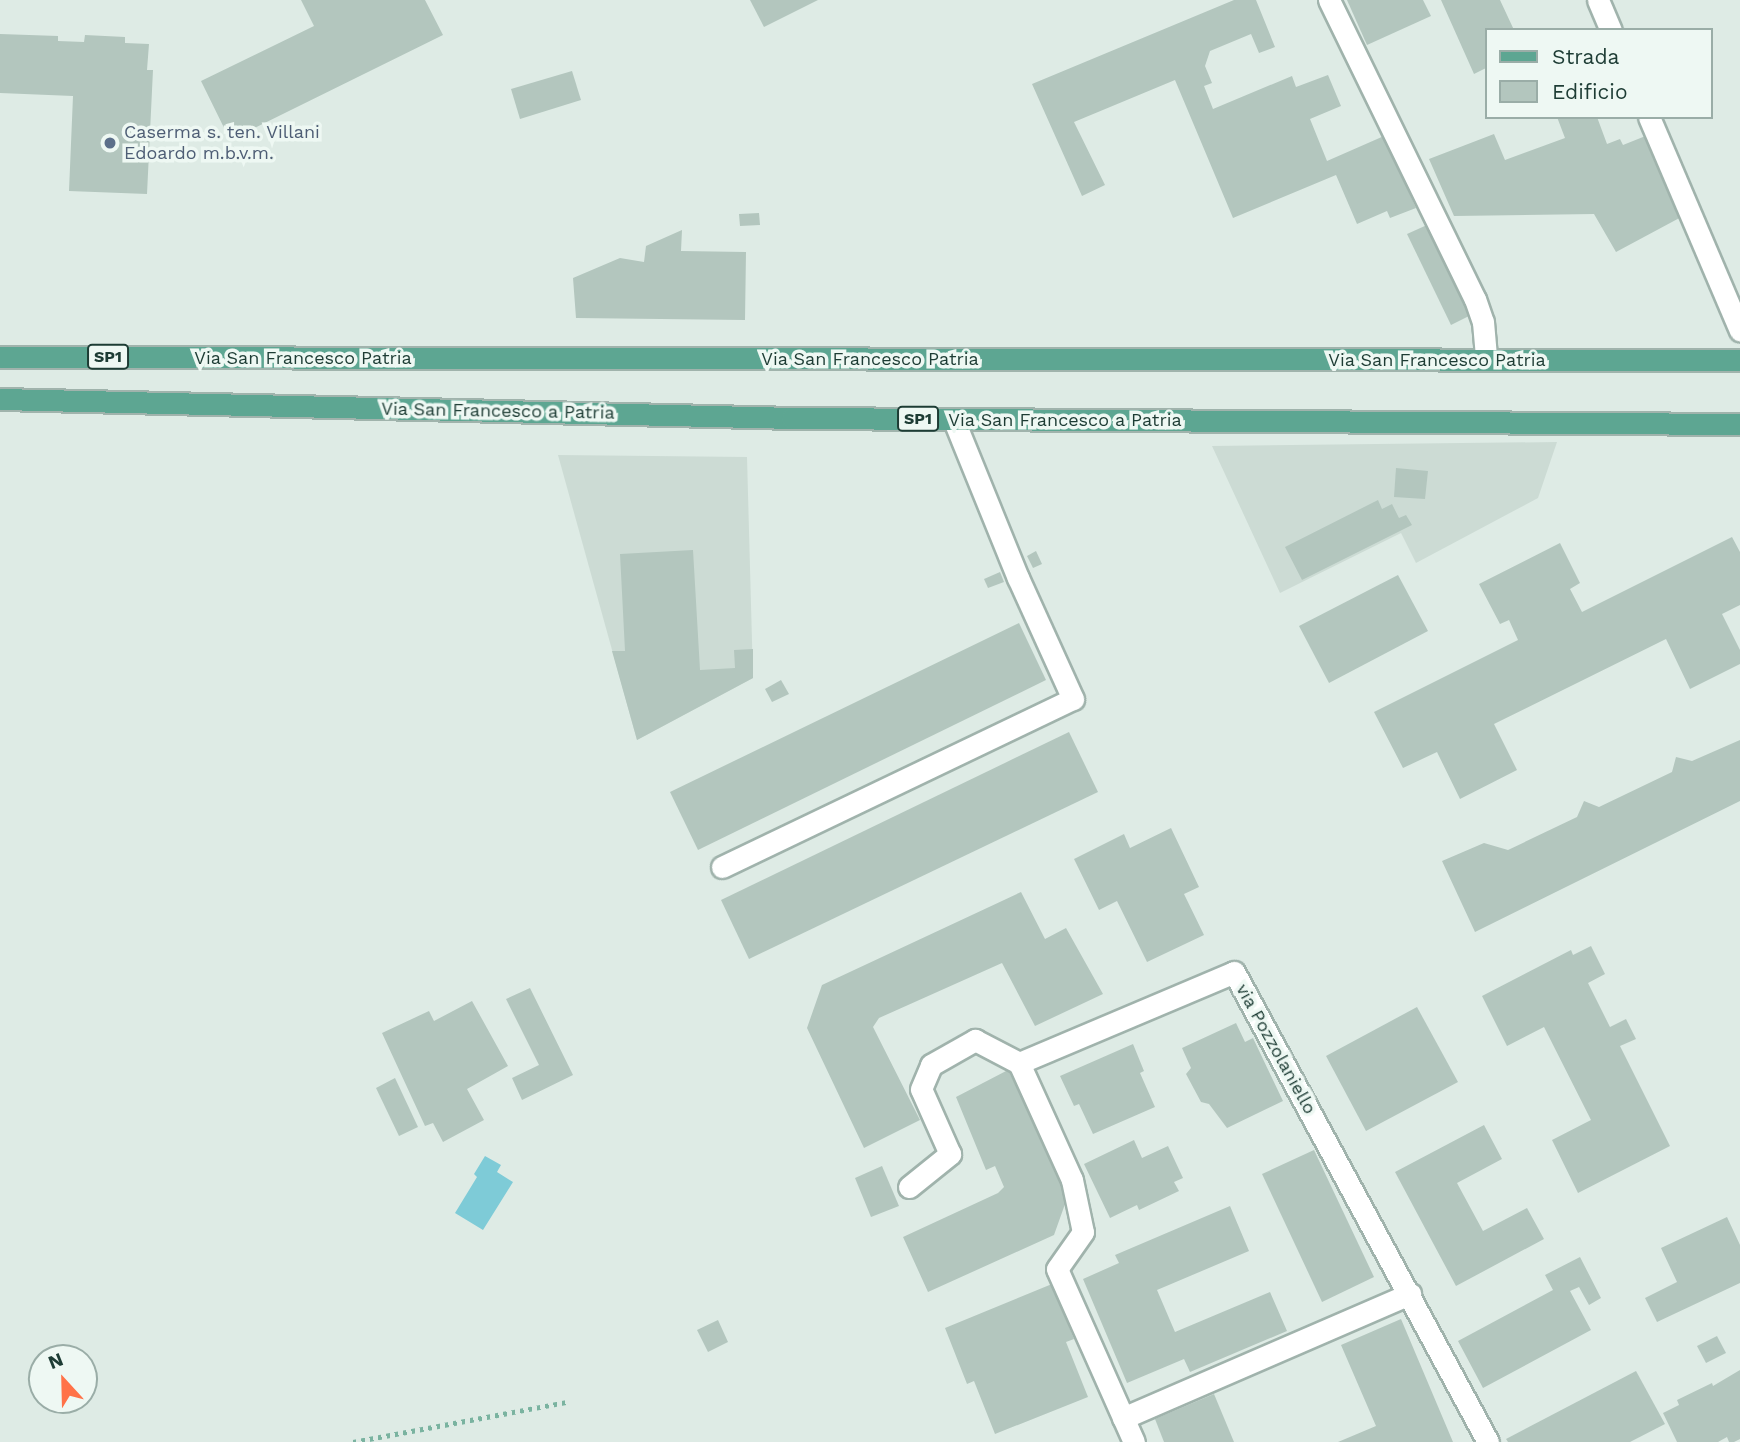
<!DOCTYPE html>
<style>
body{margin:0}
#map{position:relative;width:1740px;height:1442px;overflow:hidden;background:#deebe5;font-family:"Work Sans",sans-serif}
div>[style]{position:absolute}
.built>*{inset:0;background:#ccdbd4}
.water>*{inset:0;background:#7ecbd7}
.building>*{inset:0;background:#b3c6be}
.path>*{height:4.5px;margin-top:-2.25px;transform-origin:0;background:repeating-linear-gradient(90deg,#7ab3a0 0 3.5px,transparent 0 8.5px)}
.roads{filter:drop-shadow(2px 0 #a0b3ac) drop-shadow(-2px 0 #a0b3ac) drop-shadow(0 2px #a0b3ac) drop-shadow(0 -2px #a0b3ac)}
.minor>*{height:21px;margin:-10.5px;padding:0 10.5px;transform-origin:10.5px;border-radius:10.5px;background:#fff}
.major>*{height:21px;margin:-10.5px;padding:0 10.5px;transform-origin:10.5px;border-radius:10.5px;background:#5da692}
.dots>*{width:19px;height:19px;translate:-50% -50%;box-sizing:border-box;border:4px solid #eef8f3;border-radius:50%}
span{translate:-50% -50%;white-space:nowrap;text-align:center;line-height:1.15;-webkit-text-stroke:7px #eef8f3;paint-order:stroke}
.shield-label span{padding:2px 5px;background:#eef8f3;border:2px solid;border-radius:5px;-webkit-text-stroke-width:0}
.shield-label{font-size:16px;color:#1d3c34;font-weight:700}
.service-label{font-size:18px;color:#4e5e75}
.left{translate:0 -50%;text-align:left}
.street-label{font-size:18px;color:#1d3c34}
.legend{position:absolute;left:1485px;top:28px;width:228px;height:91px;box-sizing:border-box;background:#eef8f3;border:2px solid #9aada7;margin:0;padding:9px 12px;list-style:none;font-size:21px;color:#1d3c34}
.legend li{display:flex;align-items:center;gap:14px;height:35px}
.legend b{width:35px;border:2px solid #9aada7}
.north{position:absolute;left:28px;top:1344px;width:70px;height:70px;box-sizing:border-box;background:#eef8f3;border:2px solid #9aada7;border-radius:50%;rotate:338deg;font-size:19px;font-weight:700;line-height:28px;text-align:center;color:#1d3c34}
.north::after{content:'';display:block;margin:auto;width:24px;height:32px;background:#ff7248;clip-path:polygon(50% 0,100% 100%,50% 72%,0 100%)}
</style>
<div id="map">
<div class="built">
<i style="clip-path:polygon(1557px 442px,1538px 498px,1416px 563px,1401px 533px,1280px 593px,1212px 446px)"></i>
<i style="clip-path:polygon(558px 455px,747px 457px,753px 678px,637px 740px)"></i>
</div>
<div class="water">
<i style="clip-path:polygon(485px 1156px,501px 1165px,497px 1172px,513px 1182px,483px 1230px,455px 1213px,477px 1177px,474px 1174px)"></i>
</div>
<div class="building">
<i style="clip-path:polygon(301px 0,425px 0,443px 35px,230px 140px,201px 81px,314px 26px)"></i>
<i style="clip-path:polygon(750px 0,818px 0,764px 27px)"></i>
<i style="clip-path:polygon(1234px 0,1256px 0,1275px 47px,1259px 53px,1251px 34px,1210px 51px,1205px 66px,1212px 83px,1204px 86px,1213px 109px,1292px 76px,1296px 87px,1328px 75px,1341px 106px,1310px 119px,1327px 161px,1384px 136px,1416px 208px,1390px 218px,1387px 211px,1357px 224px,1336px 175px,1233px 218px,1175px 80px,1074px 122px,1105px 185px,1082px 196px,1032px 84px)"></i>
<i style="clip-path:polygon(1347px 0,1423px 0,1431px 16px,1367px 45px)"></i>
<i style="clip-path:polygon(1441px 0,1500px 0,1514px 30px,1486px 30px,1486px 68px,1474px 74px)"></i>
<i style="clip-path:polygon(0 34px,58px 36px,58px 41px,84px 42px,85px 35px,125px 37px,125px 43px,149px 44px,147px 70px,153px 70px,147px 194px,69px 191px,73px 96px,0 93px)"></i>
<i style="clip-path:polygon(572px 71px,581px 100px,520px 119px,511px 89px)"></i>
<i style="clip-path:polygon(1557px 117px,1597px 117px,1607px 144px,1620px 139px,1623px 145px,1648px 135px,1685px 215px,1616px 252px,1594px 214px,1454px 216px,1429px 159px,1494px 134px,1505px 160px,1565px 138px)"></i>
<i style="clip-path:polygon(759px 213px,760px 225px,740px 226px,739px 214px)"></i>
<i style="clip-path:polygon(1427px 225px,1471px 315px,1451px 325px,1407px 234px)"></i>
<i style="clip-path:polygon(682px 230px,681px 251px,746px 252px,745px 320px,576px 318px,573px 278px,620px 258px,644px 262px,646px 246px)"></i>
<i style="clip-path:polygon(1396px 468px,1428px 471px,1425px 499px,1394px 497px)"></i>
<i style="clip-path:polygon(1378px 500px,1382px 509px,1392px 504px,1399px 518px,1406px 515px,1412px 525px,1302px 580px,1285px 547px)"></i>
<i style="clip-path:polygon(1732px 537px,1740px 552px,1740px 605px,1722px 614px,1740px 650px,1740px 664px,1690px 689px,1666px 639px,1494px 724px,1517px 770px,1460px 799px,1437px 752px,1403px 768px,1374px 712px,1518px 640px,1509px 620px,1500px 624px,1479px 584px,1560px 543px,1580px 583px,1570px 589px,1582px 612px)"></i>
<i style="clip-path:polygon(693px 550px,700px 670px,735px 668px,734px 650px,753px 649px,753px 678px,637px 740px,612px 651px,625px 651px,620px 554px)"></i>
<i style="clip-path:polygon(1036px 551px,1042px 564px,1033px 568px,1027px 556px)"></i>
<i style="clip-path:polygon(1000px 572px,1004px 582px,988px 588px,984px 579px)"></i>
<i style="clip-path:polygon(1398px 575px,1428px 631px,1329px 683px,1299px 626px)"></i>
<i style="clip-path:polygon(1019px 623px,1046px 680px,698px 850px,670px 792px)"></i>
<i style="clip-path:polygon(781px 680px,789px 694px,772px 702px,765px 689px)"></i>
<i style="clip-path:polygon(1069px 732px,1098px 792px,749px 959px,721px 900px)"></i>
<i style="clip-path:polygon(1740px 740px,1740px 801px,1475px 932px,1442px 861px,1484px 843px,1508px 850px,1577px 817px,1584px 801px,1599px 807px,1672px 772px,1676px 757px,1692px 761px)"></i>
<i style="clip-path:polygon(1171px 828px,1199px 887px,1184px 894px,1204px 935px,1147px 962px,1117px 901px,1099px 910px,1074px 859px,1124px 834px,1130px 848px)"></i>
<i style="clip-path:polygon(1021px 892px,1045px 939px,1066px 928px,1103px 994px,1035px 1026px,1002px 963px,879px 1018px,873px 1027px,920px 1120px,864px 1148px,807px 1028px,822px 985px)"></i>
<i style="clip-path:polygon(1591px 946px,1605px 974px,1588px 983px,1610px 1027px,1626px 1019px,1636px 1039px,1620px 1046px,1670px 1146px,1578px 1193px,1552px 1140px,1591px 1120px,1544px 1027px,1507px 1046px,1482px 996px,1571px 950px,1573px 955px)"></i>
<i style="clip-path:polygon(530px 988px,573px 1075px,522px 1100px,512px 1078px,539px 1065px,506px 999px)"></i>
<i style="clip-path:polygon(472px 1001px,508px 1066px,467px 1089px,484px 1120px,443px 1142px,433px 1123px,425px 1126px,382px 1033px,429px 1011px,434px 1021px)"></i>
<i style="clip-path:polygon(1417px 1007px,1458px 1082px,1366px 1131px,1326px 1056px)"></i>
<i style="clip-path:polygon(1236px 1023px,1245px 1042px,1253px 1038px,1283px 1101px,1227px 1128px,1209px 1104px,1201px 1102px,1186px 1074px,1191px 1068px,1182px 1048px)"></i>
<i style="clip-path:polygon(1133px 1044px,1144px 1071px,1140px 1073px,1155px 1107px,1093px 1134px,1079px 1104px,1074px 1106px,1060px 1076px)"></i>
<i style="clip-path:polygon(1008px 1070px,1070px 1190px,1054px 1235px,928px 1292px,903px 1237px,998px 1193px,1004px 1187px,995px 1166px,986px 1170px,956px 1097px)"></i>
<i style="clip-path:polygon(395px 1078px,418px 1127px,399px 1136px,376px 1088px)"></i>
<i style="clip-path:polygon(1484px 1125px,1502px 1159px,1457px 1183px,1483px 1231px,1527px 1208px,1544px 1239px,1456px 1286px,1395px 1172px)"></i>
<i style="clip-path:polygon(1134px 1140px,1142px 1158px,1168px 1146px,1183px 1178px,1174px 1182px,1179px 1191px,1139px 1210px,1137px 1205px,1110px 1218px,1084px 1164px)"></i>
<i style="clip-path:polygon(1314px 1150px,1374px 1277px,1322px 1302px,1262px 1174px)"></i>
<i style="clip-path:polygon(882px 1166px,899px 1206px,871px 1217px,855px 1178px)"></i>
<i style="clip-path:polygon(1230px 1206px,1249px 1251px,1157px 1290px,1175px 1332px,1270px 1292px,1287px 1331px,1190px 1372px,1184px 1359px,1127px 1383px,1083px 1279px,1119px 1263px,1115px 1255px)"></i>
<i style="clip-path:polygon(1727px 1217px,1740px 1245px,1740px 1283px,1657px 1322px,1645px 1298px,1677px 1282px,1661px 1248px)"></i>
<i style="clip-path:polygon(1580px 1257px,1601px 1298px,1589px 1305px,1579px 1287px,1570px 1291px,1591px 1330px,1483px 1388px,1458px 1341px,1553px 1290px,1545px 1275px)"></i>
<i style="clip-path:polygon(1052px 1284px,1074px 1339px,1066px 1342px,1088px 1397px,995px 1434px,974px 1381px,967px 1384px,945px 1328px)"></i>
<i style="clip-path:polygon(1401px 1319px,1453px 1442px,1338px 1442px,1376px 1426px,1341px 1345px)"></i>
<i style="clip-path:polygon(718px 1320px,728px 1342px,708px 1352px,697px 1330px)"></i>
<i style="clip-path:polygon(1717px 1336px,1726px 1353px,1706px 1363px,1697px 1346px)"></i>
<i style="clip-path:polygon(1740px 1370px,1740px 1439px,1734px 1442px,1729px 1442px,1727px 1437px,1718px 1442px,1677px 1442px,1663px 1413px,1679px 1405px,1677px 1400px,1712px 1383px,1713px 1386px)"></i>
<i style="clip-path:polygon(1636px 1371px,1665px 1424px,1630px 1442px,1508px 1442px,1506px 1439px)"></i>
<i style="clip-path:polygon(1214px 1394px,1234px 1442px,1164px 1442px,1155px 1419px)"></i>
</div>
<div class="path">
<i style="left:353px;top:1442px;width:218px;rotate:-10.6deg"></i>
</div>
<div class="roads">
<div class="minor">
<i style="left:1329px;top:0;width:333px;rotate:64deg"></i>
<i style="left:1475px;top:299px;width:24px;rotate:71deg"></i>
<i style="left:1483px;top:322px;width:38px;rotate:85deg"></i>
<i style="left:1598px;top:0;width:33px;rotate:67deg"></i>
<i style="left:1649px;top:117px;width:232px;rotate:66.9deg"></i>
<i style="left:722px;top:867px;width:389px;rotate:-25.6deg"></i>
<i style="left:1073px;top:699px;width:133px;rotate:-114.4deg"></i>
<i style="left:1018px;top:578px;width:170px;rotate:-112.1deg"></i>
<i style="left:1019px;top:1063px;width:233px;rotate:-22.9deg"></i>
<i style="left:1234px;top:972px;width:534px;rotate:61.61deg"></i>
<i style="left:909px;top:1187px;width:53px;rotate:-38.8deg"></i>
<i style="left:950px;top:1154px;width:71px;rotate:-114deg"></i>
<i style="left:921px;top:1089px;width:26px;rotate:-67deg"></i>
<i style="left:931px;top:1065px;width:51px;rotate:-29.6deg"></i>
<i style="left:975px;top:1040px;width:50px;rotate:27.6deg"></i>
<i style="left:1019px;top:1063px;width:128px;rotate:65.6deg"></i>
<i style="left:1072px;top:1180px;width:53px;rotate:78.1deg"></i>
<i style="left:1083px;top:1232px;width:45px;rotate:125.1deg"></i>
<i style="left:1057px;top:1269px;width:189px;rotate:66deg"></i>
<i style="left:1123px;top:1418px;width:313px;rotate:-23.4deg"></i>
</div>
<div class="major">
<i style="left:0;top:357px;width:1740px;rotate:0.1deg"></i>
<i style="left:0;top:399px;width:792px;rotate:1.37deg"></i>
<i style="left:792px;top:418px;width:948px;rotate:0.36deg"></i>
</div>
</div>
<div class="dots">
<i style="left:110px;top:143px;background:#5c6f8a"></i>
</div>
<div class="shield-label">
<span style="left:108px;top:357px">SP1</span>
<span style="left:918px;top:419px">SP1</span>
</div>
<div class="service-label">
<span class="left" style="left:124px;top:143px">Caserma s. ten. Villani<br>Edoardo m.b.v.m.</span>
</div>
<div class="street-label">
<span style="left:303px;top:358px">Via San Francesco Patria</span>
<span style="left:870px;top:359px">Via San Francesco Patria</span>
<span style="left:1437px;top:360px">Via San Francesco Patria</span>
<span style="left:498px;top:411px;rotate:1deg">Via San Francesco a Patria</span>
<span style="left:1065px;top:420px">Via San Francesco a Patria</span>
<span style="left:1276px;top:1049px;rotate:61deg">via Pozzolaniello</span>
</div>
<ul class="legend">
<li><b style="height:9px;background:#5da692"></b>Strada</li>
<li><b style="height:19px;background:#b3c6be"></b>Edificio</li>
</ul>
<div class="north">N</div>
</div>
